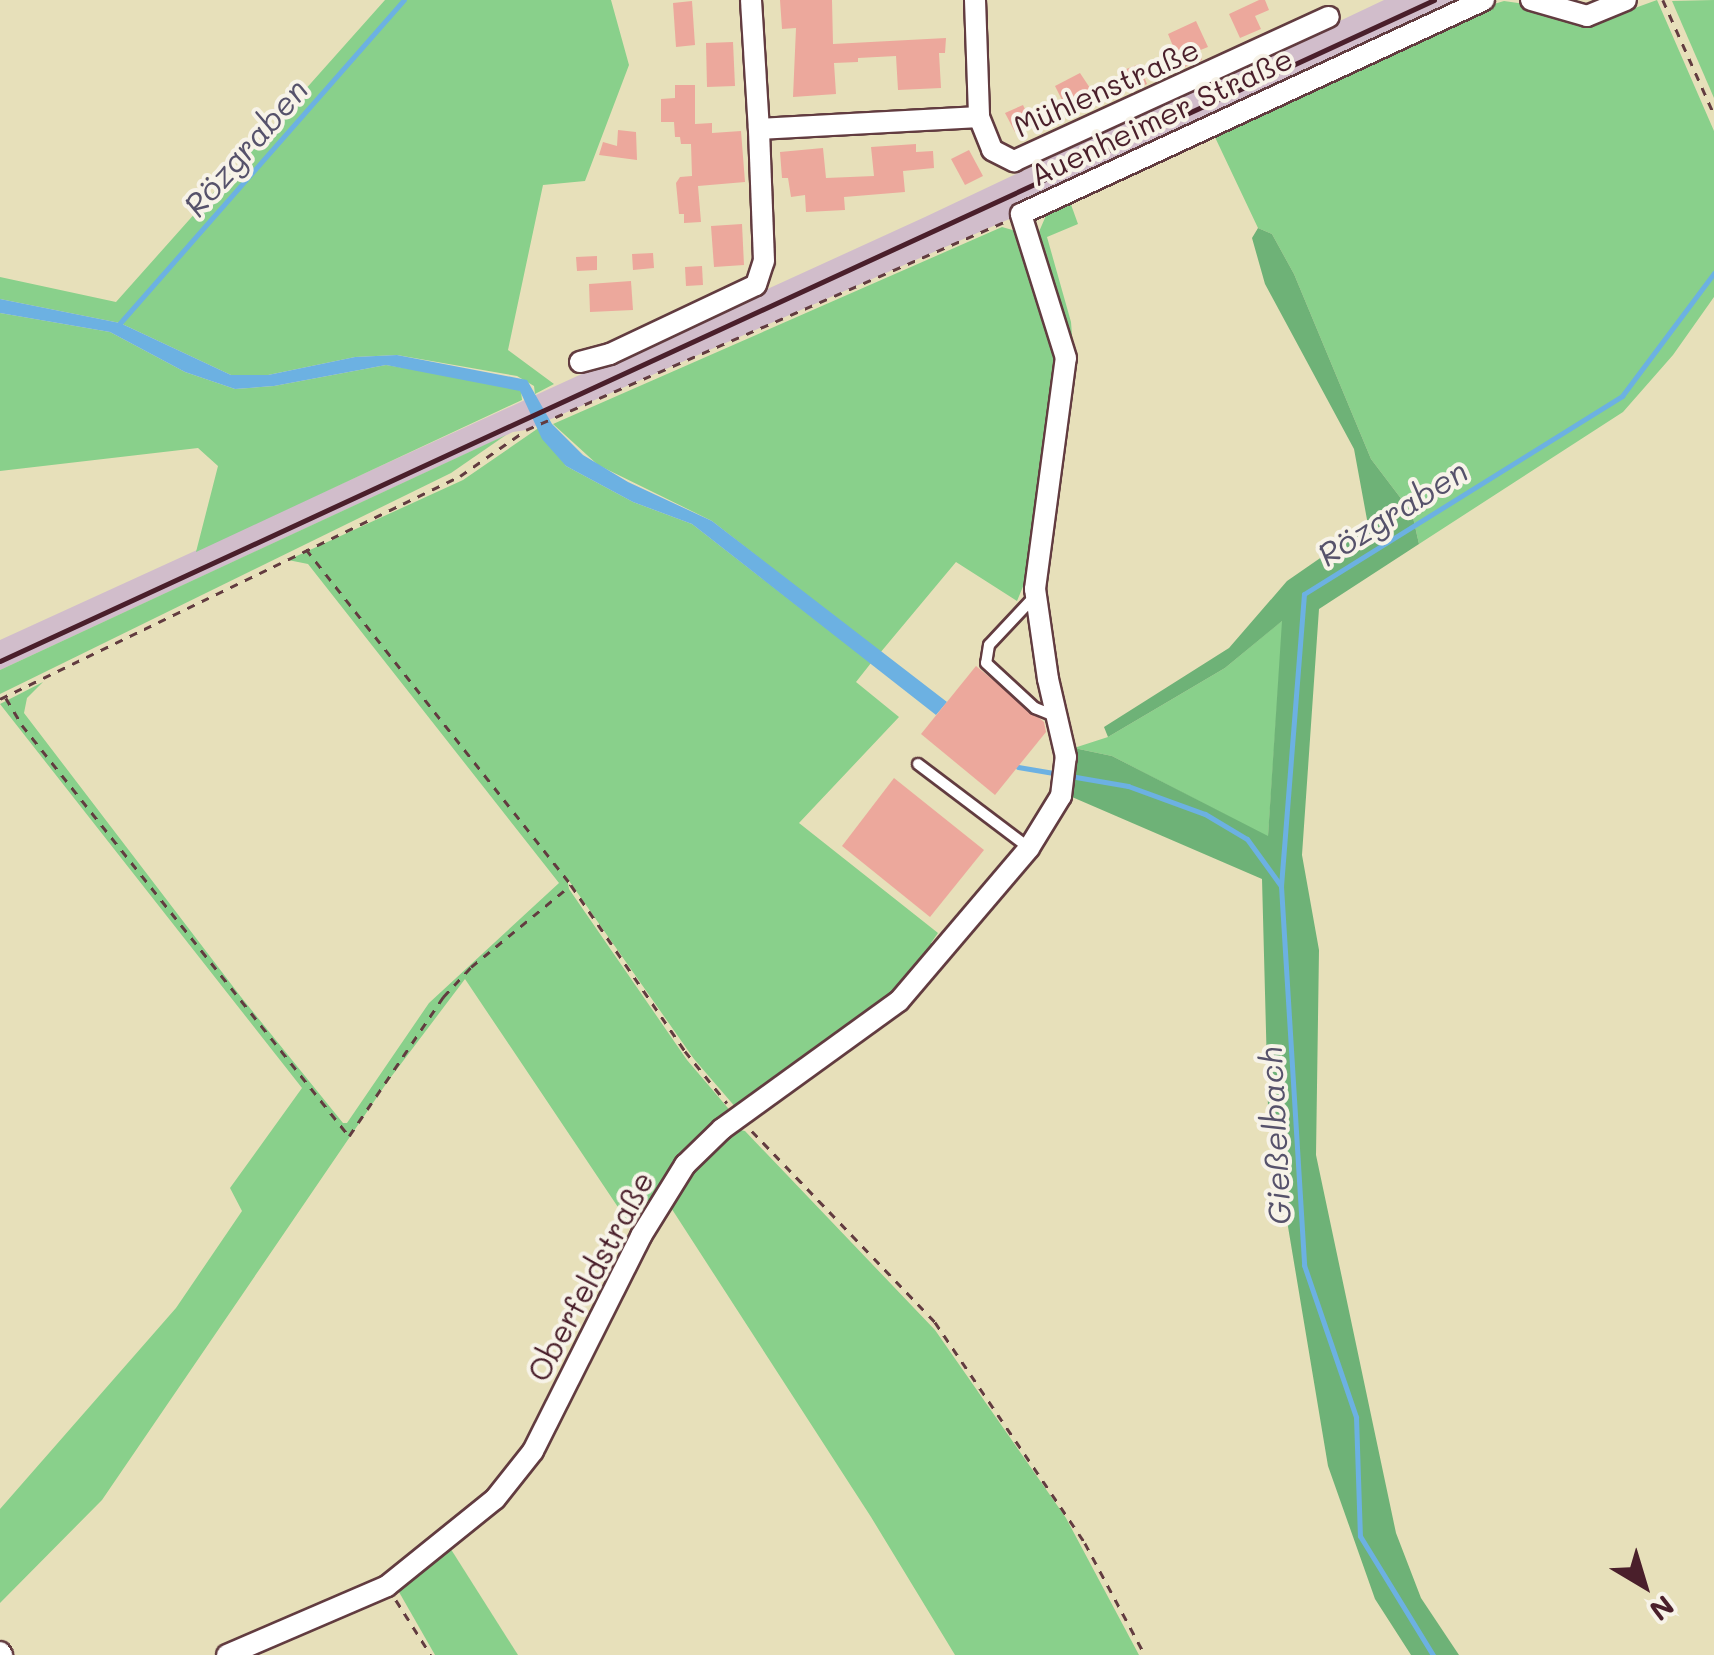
<!DOCTYPE html>
<meta charset="utf-8">
<style>
body{margin:0}
#map{position:relative;width:1714px;height:1655px;overflow:hidden;background:#e7e0ba;font-family:Mali,sans-serif}
div>[style]{position:absolute}
.industrial>*{inset:0;background:#d1bdcb}
.green>*{inset:0;background:#89d08b}
.forest>*{inset:0;background:#6eb277}
.water>*{inset:0;background:#6cb1e2}
.stream>*{height:5px;margin:-2.5px;padding:0 2.5px;transform-origin:2.5px;border-radius:2.5px;background:#6cb1e2}
.building>*{inset:0;background:#eca89c}
.path>*{height:2.5px;margin-top:-1.25px;transform-origin:0;background:repeating-linear-gradient(90deg,#623c40 0 8px,transparent 0 16px)}
.roads{filter:drop-shadow(2px 0 #623c40) drop-shadow(-2px 0 #623c40) drop-shadow(0 2px #623c40) drop-shadow(0 -2px #623c40)}
.service>*{height:10px;margin:-5px;padding:0 5px;transform-origin:5px;border-radius:5px;background:#fff}
.minor>*{height:20px;margin:-10px;padding:0 10px;transform-origin:10px;border-radius:10px;background:#fff}
.rail>*{height:5px;margin:-2.5px;padding:0 2.5px;transform-origin:2.5px;border-radius:2.5px;background:#4a1f2b}
span{translate:-50% -50%;white-space:nowrap;text-align:center;line-height:1.15;-webkit-text-stroke:8px #f7f3e8;paint-order:stroke}
.street-label{font-size:30px;color:#4a1f2b}
.water-label{font-size:32px;color:#56526b;font-style:italic}
.north{position:absolute;left:1594px;top:1535px;width:100px;height:100px;-webkit-text-stroke:8px #f7f3e8;paint-order:stroke;rotate:142deg;font-size:28px;font-weight:700;line-height:40px;text-align:center;color:#4a1f2b}
.north::after{content:'';display:block;margin:auto;width:35px;height:45px;background:#4a1f2b;clip-path:polygon(50% 0,100% 100%,50% 72%,0 100%)}
</style>
<div id="map">
<div class="industrial">
<i style="clip-path:polygon(1384px 0,1484px 0,1021px 214px,526px 430px,513px 432px,0 670px,0 640px,925px 217px)"></i>
</div>
<div class="green">
<i style="clip-path:polygon(385px 0,611px 0,629px 65px,585px 181px,543px 185px,508px 350px,554px 384px,535px 394px,534px 386px,517px 376px,397px 355px,355px 357px,268px 375px,231px 375px,120px 323px,0 299px,0 277px,116px 302px)"></i>
<i style="clip-path:polygon(1657px 0,1714px 131px,1714px 297px,1673px 355px,1623px 412px,1419px 544px,1412px 513px,1371px 459px,1294px 274px,1272px 234px,1258px 228px,1213px 133px,1484px 7px,1504px 1px,1525px 4px,1566px 22px,1588px 25px)"></i>
<i style="clip-path:polygon(1714px 0,1714px 98px,1672px 1px)"></i>
<i style="clip-path:polygon(1069px 199px,1078px 224px,1047px 237px,1071px 322px,1074px 361px,1038px 234px,1048px 211px)"></i>
<i style="clip-path:polygon(1002px 227px,1016px 231px,1058px 351px,1027px 577px,1017px 601px,956px 562px,880px 653px,712px 521px,598px 465px,553px 424px)"></i>
<i style="clip-path:polygon(0 313px,110px 332px,185px 372px,235px 389px,274px 386px,386px 365px,507px 385px,521px 391px,522px 400px,196px 552px,218px 466px,198px 448px,0 471px)"></i>
<i style="clip-path:polygon(540px 427px,566px 466px,633px 502px,692px 524px,871px 663px,856px 682px,899px 717px,799px 823px,938px 933px,931px 943px,939px 948px,899px 993px,737px 1109px,694px 1059px,567px 878px,569px 889px,687px 1060px,733px 1114px,636px 1234px,465px 979px,388px 1081px,102px 1500px,0 1603px,0 1509px,176px 1308px,242px 1211px,230px 1188px,302px 1088px,0 704px,43px 682px,27px 698px,24px 713px,241px 997px,343px 1123px,347px 1123px,429px 1003px,559px 883px,308px 564px,288px 560px,463px 480px)"></i>
<i style="clip-path:polygon(506px 435px,451px 473px,0 694px,0 670px)"></i>
<i style="clip-path:polygon(1283px 620px,1268px 837px,1112px 756px,1074px 748px,1108px 737px,1225px 668px)"></i>
<i style="clip-path:polygon(735px 1129px,745px 1131px,935px 1330px,1066px 1518px,1139px 1655px,955px 1655px,871px 1517px,666px 1200px,688px 1170px)"></i>
<i style="clip-path:polygon(447px 1543px,518px 1655px,435px 1655px,399px 1592px,403px 1578px)"></i>
</div>
<div class="forest">
<i style="clip-path:polygon(1258px 228px,1272px 234px,1294px 274px,1371px 459px,1412px 513px,1419px 544px,1319px 609px,1302px 855px,1319px 950px,1316px 1155px,1396px 1533px,1421px 1598px,1459px 1655px,1411px 1655px,1375px 1599px,1328px 1466px,1268px 1107px,1262px 879px,1072px 797px,1074px 748px,1112px 756px,1268px 836px,1282px 621px,1225px 668px,1108px 737px,1104px 727px,1229px 648px,1287px 581px,1368px 525px,1354px 449px,1265px 284px,1252px 238px)"></i>
</div>
<div class="water">
<i style="clip-path:polygon(0 299px,120px 323px,231px 375px,268px 375px,355px 357px,397px 355px,527px 380px,552px 424px,583px 455px,628px 482px,712px 521px,947px 702px,936px 715px,692px 524px,633px 502px,566px 466px,542px 439px,520px 391px,386px 365px,274px 386px,235px 389px,185px 372px,110px 332px,0 313px)"></i>
</div>
<div class="stream">
<i style="left:120px;top:323px;width:430px;rotate:-48.7deg"></i>
<i style="left:1018px;top:767px;width:42px;rotate:9.7deg"></i>
<i style="left:1070px;top:776px;width:59px;rotate:9.8deg"></i>
<i style="left:1128px;top:786px;width:82px;rotate:20deg"></i>
<i style="left:1205px;top:814px;width:49px;rotate:30.8deg"></i>
<i style="left:1247px;top:839px;width:58px;rotate:54.1deg"></i>
<i style="left:1281px;top:886px;width:380px;rotate:86.5deg"></i>
<i style="left:1304px;top:1265px;width:161px;rotate:71.1deg"></i>
<i style="left:1356px;top:1417px;width:119px;rotate:88.1deg"></i>
<i style="left:1360px;top:1536px;width:140px;rotate:58.5deg"></i>
<i style="left:1281px;top:886px;width:293px;rotate:-85.5deg"></i>
<i style="left:1304px;top:594px;width:375px;rotate:-31.9deg"></i>
<i style="left:1622px;top:396px;width:154px;rotate:-53.2deg"></i>
</div>
<div class="building">
<i style="clip-path:polygon(780px 0,832px 0,833px 44px,946px 38px,945px 53px,939px 53px,941px 88px,898px 90px,896px 56px,858px 58px,858px 62px,834px 63px,836px 94px,793px 97px,796px 28px,782px 29px)"></i>
<i style="clip-path:polygon(1259px 0,1265px 0,1269px 10px,1255px 16px,1261px 29px,1240px 38px,1229px 14px)"></i>
<i style="clip-path:polygon(692px 1px,695px 45px,676px 47px,673px 3px)"></i>
<i style="clip-path:polygon(1196px 21px,1208px 47px,1198px 51px,1202px 60px,1182px 68px,1168px 34px)"></i>
<i style="clip-path:polygon(733px 42px,735px 86px,707px 87px,706px 43px)"></i>
<i style="clip-path:polygon(1139px 64px,1147px 84px,1128px 92px,1119px 72px)"></i>
<i style="clip-path:polygon(1080px 73px,1096px 97px,1067px 110px,1055px 86px)"></i>
<i style="clip-path:polygon(675px 85px,695px 85px,695px 124px,712px 123px,712px 133px,741px 131px,745px 182px,698px 186px,701px 222px,684px 223px,684px 214px,679px 214px,676px 183px,680px 177px,692px 176px,691px 144px,681px 144px,680px 137px,675px 137px,674px 122px,661px 122px,661px 99px,675px 98px)"></i>
<i style="clip-path:polygon(1023px 105px,1032px 124px,1015px 132px,1005px 113px)"></i>
<i style="clip-path:polygon(618px 130px,636px 132px,637px 160px,599px 155px,603px 142px,617px 146px)"></i>
<i style="clip-path:polygon(916px 144px,916px 152px,933px 151px,934px 168px,903px 171px,905px 192px,844px 197px,845px 210px,806px 212px,805px 195px,791px 197px,788px 178px,782px 178px,780px 152px,823px 148px,826px 178px,874px 176px,871px 147px)"></i>
<i style="clip-path:polygon(969px 150px,983px 176px,965px 185px,951px 159px)"></i>
<i style="clip-path:polygon(742px 224px,744px 265px,714px 267px,711px 226px)"></i>
<i style="clip-path:polygon(653px 253px,654px 268px,633px 270px,632px 254px)"></i>
<i style="clip-path:polygon(597px 256px,597px 270px,577px 271px,576px 257px)"></i>
<i style="clip-path:polygon(702px 266px,703px 285px,686px 286px,685px 267px)"></i>
<i style="clip-path:polygon(631px 281px,633px 310px,590px 312px,589px 284px)"></i>
<i style="clip-path:polygon(976px 666px,1044px 722px,1046px 732px,995px 795px,921px 734px)"></i>
<i style="clip-path:polygon(894px 778px,984px 850px,930px 917px,842px 846px)"></i>
</div>
<div class="path">
<i style="left:1663px;top:0;width:125px;rotate:65.9deg"></i>
<i style="left:306px;top:549px;width:428px;rotate:51.7deg"></i>
<i style="left:571px;top:885px;width:201px;rotate:55.5deg"></i>
<i style="left:685px;top:1051px;width:67px;rotate:51.1deg"></i>
<i style="left:6px;top:698px;width:31px;rotate:59deg"></i>
<i style="left:22px;top:725px;width:525px;rotate:51.49deg"></i>
<i style="left:349px;top:1136px;width:168px;rotate:-55.9deg"></i>
<i style="left:443px;top:997px;width:41px;rotate:-47deg"></i>
<i style="left:471px;top:967px;width:129px;rotate:-39.4deg"></i>
<i style="left:0;top:699px;width:511px;rotate:-25.86deg"></i>
<i style="left:460px;top:476px;width:80px;rotate:-34.9deg"></i>
<i style="left:526px;top:430px;width:521px;rotate:-23.52deg"></i>
<i style="left:752px;top:1131px;width:265px;rotate:46.2deg"></i>
<i style="left:935px;top:1322px;width:267px;rotate:55.8deg"></i>
<i style="left:1085px;top:1543px;width:127px;rotate:61.8deg"></i>
<i style="left:396px;top:1600px;width:65px;rotate:57.5deg"></i>
</div>
<div class="roads">
<div class="service">
<i style="left:1035px;top:596px;width:67px;rotate:133.2deg"></i>
<i style="left:989px;top:645px;width:18px;rotate:99deg"></i>
<i style="left:986px;top:663px;width:67px;rotate:42.6deg"></i>
<i style="left:1035px;top:708px;width:24px;rotate:22deg"></i>
<i style="left:918px;top:764px;width:139px;rotate:37.1deg"></i>
</div>
<div class="minor">
<i style="left:751px;top:0;width:129px;rotate:86.5deg"></i>
<i style="left:975px;top:0;width:117px;rotate:88deg"></i>
<i style="left:979px;top:117px;width:35px;rotate:68deg"></i>
<i style="left:992px;top:150px;width:25px;rotate:27deg"></i>
<i style="left:1014px;top:161px;width:346px;rotate:-24.6deg"></i>
<i style="left:1531px;top:0;width:58px;rotate:15.9deg"></i>
<i style="left:1587px;top:16px;width:42px;rotate:-22.3deg"></i>
<i style="left:580px;top:362px;width:31px;rotate:-15deg"></i>
<i style="left:610px;top:354px;width:161px;rotate:-25.3deg"></i>
<i style="left:756px;top:285px;width:25px;rotate:-72deg"></i>
<i style="left:764px;top:261px;width:132px;rotate:-92.2deg"></i>
<i style="left:759px;top:129px;width:220px;rotate:-3.1deg"></i>
<i style="left:0;top:1652px;width:4px;rotate:56deg"></i>
<i style="left:227px;top:1655px;width:174px;rotate:-23.3deg"></i>
<i style="left:387px;top:1586px;width:139px;rotate:-38.9deg"></i>
<i style="left:495px;top:1499px;width:61px;rotate:-51.6deg"></i>
<i style="left:533px;top:1451px;width:241px;rotate:-63.3deg"></i>
<i style="left:641px;top:1236px;width:84px;rotate:-58.2deg"></i>
<i style="left:685px;top:1165px;width:52px;rotate:-44.2deg"></i>
<i style="left:722px;top:1129px;width:218px;rotate:-35.9deg"></i>
<i style="left:899px;top:1001px;width:201px;rotate:-49.6deg"></i>
<i style="left:1029px;top:848px;width:61px;rotate:-58.4deg"></i>
<i style="left:1061px;top:796px;width:39px;rotate:-83deg"></i>
<i style="left:1066px;top:757px;width:80px;rotate:-103deg"></i>
<i style="left:1048px;top:679px;width:91px;rotate:-98.2deg"></i>
<i style="left:1035px;top:589px;width:233px;rotate:-82.4deg"></i>
<i style="left:1066px;top:358px;width:151px;rotate:-107.4deg"></i>
<i style="left:1021px;top:214px;width:510px;rotate:-24.81deg"></i>
</div>
</div>
<div class="rail">
<i style="left:0;top:661px;width:1579px;rotate:-24.75deg"></i>
</div>
<div class="street-label">
<span style="left:1106px;top:87px;rotate:-24deg">Mühlenstraße</span>
<span style="left:1161px;top:116px;rotate:-25deg">Auenheimer Straße</span>
<span style="left:590px;top:1276px;rotate:-62deg">Oberfeldstraße</span>
</div>
<div class="water-label">
<span style="left:245px;top:147px;rotate:-49deg">Rözgraben</span>
<span style="left:1392px;top:512px;rotate:-32deg">Rözgraben</span>
<span style="left:1274px;top:1136px;rotate:-93deg">Gießelbach</span>
</div>
<div class="north">N</div>
</div>
